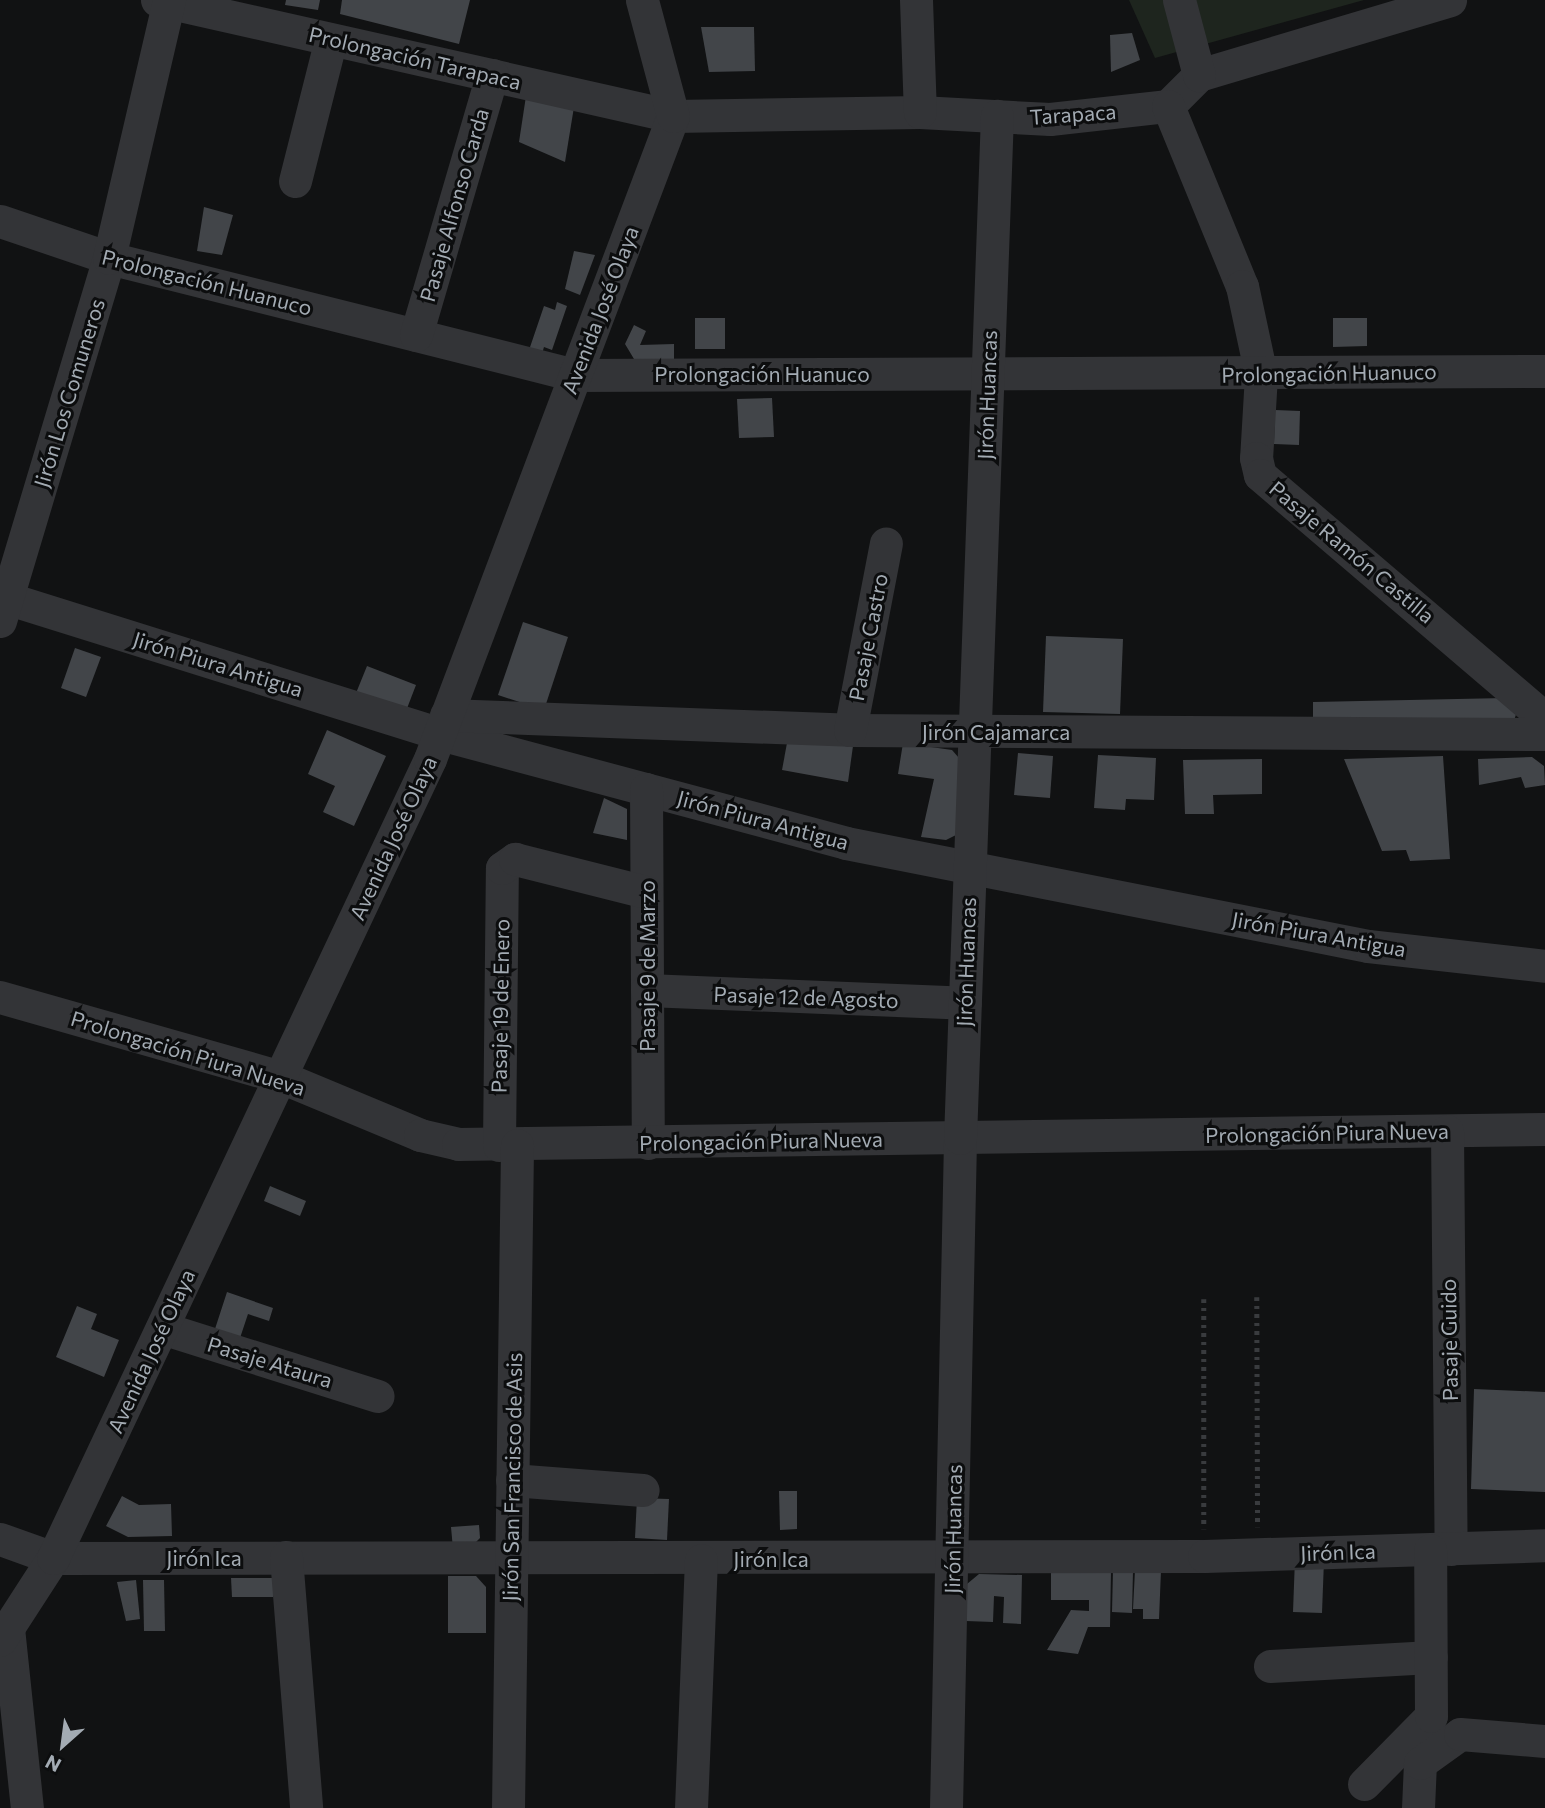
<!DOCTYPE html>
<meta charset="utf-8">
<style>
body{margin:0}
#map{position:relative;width:1545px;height:1808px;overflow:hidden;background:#111213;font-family:Commissioner,sans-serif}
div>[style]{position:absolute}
.green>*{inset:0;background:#1e251e}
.building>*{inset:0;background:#424549}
.path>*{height:4.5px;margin-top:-2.25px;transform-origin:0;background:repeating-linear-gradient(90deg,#393b3e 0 3.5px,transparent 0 8.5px)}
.minor>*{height:33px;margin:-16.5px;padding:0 16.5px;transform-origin:16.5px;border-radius:16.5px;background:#333437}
span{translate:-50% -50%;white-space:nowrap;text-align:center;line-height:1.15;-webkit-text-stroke:6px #0c0d0e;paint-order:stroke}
.street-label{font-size:21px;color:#a3abb3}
.north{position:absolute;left:28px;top:1710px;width:70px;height:70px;-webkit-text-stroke:5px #0c0d0e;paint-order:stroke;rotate:208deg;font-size:19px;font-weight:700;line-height:28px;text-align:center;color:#a3abb3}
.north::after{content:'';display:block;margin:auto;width:24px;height:32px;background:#a3abb3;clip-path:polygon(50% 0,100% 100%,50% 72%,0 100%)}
</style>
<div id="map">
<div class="green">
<i style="clip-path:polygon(1129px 0,1364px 0,1155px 58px)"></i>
</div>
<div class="building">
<i style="clip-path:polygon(286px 0,320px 0,318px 10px,285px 5px)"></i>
<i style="clip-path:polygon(342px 0,470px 0,459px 44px,340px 14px)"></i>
<i style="clip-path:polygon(701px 27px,754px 27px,755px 71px,709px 72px)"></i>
<i style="clip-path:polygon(1132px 33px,1140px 60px,1111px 72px,1110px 35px)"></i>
<i style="clip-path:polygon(526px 96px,574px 107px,565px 162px,519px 142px)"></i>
<i style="clip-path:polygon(204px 207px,233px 215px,222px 255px,197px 251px)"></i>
<i style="clip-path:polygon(574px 251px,595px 255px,580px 295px,565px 289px)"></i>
<i style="clip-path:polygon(557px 302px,567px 306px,552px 350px,544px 347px,541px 357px,528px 353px,544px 306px,555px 310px)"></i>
<i style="clip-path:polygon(695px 318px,725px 318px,725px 349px,695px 349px)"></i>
<i style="clip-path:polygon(1333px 318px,1367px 318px,1367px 346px,1333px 347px)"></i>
<i style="clip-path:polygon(634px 325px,646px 331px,640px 345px,674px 344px,674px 359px,634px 359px,625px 344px)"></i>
<i style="clip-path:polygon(772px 398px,774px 437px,739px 438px,737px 399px)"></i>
<i style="clip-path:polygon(1275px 410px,1300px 411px,1299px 445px,1274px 444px)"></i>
<i style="clip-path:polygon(523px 622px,568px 637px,544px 710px,498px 695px)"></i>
<i style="clip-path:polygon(1046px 636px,1123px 639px,1120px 714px,1043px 712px)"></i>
<i style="clip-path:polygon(75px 648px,101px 657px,86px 697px,61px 688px)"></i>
<i style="clip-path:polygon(367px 666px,416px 685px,406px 711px,354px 698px)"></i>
<i style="clip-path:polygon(1505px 698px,1517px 711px,1514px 721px,1313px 726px,1313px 702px)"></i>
<i style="clip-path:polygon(327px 730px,386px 756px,354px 826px,323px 812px,335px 786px,308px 774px)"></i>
<i style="clip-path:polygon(787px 743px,853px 746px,848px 782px,782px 770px)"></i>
<i style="clip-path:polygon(903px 743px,952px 750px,959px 758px,956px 835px,946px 840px,921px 837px,934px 779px,898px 774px)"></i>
<i style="clip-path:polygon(1018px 753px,1053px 756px,1050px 798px,1014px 795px)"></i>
<i style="clip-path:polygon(1098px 755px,1156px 758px,1154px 800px,1126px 799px,1125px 810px,1094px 808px)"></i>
<i style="clip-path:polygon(1443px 756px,1450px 859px,1410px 861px,1406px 850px,1382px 851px,1344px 759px)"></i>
<i style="clip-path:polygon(1532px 757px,1544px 766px,1545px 785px,1525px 788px,1521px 777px,1479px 785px,1478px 759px)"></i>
<i style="clip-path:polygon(1262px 759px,1262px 794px,1213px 795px,1214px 814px,1185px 814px,1183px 760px)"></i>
<i style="clip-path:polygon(604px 798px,627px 809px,627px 840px,593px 833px)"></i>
<i style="clip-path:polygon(270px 1186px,306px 1201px,300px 1216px,264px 1201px)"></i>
<i style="clip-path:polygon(227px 1292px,273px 1308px,269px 1321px,248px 1314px,239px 1341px,214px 1332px)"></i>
<i style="clip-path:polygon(77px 1306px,97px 1314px,91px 1329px,119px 1340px,104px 1377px,56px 1357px)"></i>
<i style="clip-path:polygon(1474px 1389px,1545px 1392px,1545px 1492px,1471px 1489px)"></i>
<i style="clip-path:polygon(779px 1491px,797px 1491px,797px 1529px,780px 1530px)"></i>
<i style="clip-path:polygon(122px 1496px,139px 1505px,171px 1504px,172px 1536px,128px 1537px,106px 1526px)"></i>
<i style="clip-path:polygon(637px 1498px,669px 1499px,667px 1540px,635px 1538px)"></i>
<i style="clip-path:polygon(479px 1525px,480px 1538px,471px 1547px,453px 1549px,451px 1527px)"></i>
<i style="clip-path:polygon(1295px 1558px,1324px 1560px,1322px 1613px,1293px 1612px)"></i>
<i style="clip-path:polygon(1113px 1570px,1133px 1571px,1132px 1613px,1112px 1612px)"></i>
<i style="clip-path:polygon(1135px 1570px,1161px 1571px,1159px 1619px,1143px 1619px,1143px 1609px,1133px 1609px)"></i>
<i style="clip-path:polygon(1111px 1571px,1110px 1627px,1088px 1627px,1078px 1654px,1047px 1650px,1071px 1610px,1089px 1611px,1089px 1600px,1051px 1600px,1051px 1573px)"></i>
<i style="clip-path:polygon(979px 1574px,1022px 1575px,1021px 1624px,1003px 1623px,1004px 1597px,994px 1596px,993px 1622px,966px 1621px,967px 1584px)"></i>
<i style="clip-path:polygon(448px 1576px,476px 1576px,486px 1587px,486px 1633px,448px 1633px)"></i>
<i style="clip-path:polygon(231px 1578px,273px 1578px,273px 1597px,232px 1597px)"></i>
<i style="clip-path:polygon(136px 1580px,140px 1619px,126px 1621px,117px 1582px)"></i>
<i style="clip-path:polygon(143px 1580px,164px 1580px,165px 1631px,144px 1631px)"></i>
</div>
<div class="path">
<i style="left:1257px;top:1297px;width:230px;rotate:89.8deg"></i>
<i style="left:1204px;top:1299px;width:230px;rotate:90deg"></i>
</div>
<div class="minor">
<i style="left:157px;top:0;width:529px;rotate:12.67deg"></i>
<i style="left:673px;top:116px;width:247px;rotate:-0.9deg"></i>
<i style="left:920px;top:112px;width:130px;rotate:3.1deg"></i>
<i style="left:1050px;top:119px;width:119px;rotate:-6.3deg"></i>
<i style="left:1168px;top:106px;width:44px;rotate:-45deg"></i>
<i style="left:1199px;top:75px;width:262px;rotate:-16.6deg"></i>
<i style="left:916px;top:0;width:112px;rotate:88deg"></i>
<i style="left:1179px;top:0;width:78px;rotate:75.1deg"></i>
<i style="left:1168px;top:106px;width:195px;rotate:67.7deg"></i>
<i style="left:1242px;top:286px;width:91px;rotate:77.9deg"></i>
<i style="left:1261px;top:375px;width:83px;rotate:93.4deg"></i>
<i style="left:1256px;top:458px;width:17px;rotate:77deg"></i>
<i style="left:1260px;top:475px;width:375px;rotate:40.5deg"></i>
<i style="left:295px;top:181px;width:146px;rotate:-75.8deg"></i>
<i style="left:0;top:221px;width:115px;rotate:18.7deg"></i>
<i style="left:109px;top:258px;width:480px;rotate:14.1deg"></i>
<i style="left:575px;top:375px;width:970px;rotate:-0.24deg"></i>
<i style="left:416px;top:335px;width:271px;rotate:-73.7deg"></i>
<i style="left:0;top:596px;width:461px;rotate:17.4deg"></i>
<i style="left:440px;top:734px;width:420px;rotate:15deg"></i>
<i style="left:846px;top:843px;width:532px;rotate:11.16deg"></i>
<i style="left:1368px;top:946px;width:178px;rotate:6.4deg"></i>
<i style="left:0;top:621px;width:379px;rotate:-73.3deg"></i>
<i style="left:109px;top:258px;width:265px;rotate:-76.9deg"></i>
<i style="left:446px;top:715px;width:404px;rotate:2.1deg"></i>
<i style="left:850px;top:730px;width:695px;rotate:0.33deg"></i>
<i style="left:850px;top:730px;width:190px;rotate:-79.1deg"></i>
<i style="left:646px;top:789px;width:354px;rotate:89.7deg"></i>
<i style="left:647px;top:990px;width:318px;rotate:2.3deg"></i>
<i style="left:0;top:997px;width:292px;rotate:15.9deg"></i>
<i style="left:281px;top:1077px;width:151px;rotate:22.6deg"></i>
<i style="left:420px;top:1135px;width:39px;rotate:13deg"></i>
<i style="left:458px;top:1144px;width:1087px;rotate:-0.79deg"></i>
<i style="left:1447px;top:1131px;width:418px;rotate:89.5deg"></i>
<i style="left:499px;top:1145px;width:277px;rotate:-89.4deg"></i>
<i style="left:502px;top:868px;width:16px;rotate:-35deg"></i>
<i style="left:515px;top:859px;width:135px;rotate:14.1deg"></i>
<i style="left:162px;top:1328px;width:226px;rotate:17.5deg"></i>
<i style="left:512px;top:1480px;width:131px;rotate:4.4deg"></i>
<i style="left:0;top:1539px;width:56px;rotate:19.7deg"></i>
<i style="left:53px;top:1558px;width:1151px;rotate:-0.1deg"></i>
<i style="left:1204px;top:1556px;width:341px;rotate:-1.8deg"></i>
<i style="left:286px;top:1557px;width:252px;rotate:85.4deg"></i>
<i style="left:8px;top:1628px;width:181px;rotate:84deg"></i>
<i style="left:0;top:1640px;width:98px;rotate:-57.1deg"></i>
<i style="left:53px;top:1558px;width:883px;rotate:-64.74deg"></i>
<i style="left:430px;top:759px;width:687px;rotate:-69.3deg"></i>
<i style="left:673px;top:116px;width:120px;rotate:-105deg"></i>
<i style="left:1270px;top:1666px;width:161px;rotate:-3.2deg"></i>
<i style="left:1364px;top:1784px;width:95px;rotate:-45.4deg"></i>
<i style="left:1431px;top:1716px;width:166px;rotate:-90.3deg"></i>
<i style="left:508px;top:1808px;width:663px;rotate:-89.22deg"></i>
<i style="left:691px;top:1808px;width:248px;rotate:-87.7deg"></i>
<i style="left:946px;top:1808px;width:670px;rotate:-88.8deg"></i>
<i style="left:960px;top:1138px;width:1023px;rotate:-87.93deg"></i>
<i style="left:1418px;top:1808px;width:45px;rotate:-87.5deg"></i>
<i style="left:1420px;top:1763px;width:49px;rotate:-35.9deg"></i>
<i style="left:1460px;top:1734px;width:85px;rotate:4.7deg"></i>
</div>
<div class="street-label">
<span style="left:415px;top:58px;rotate:13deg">Prolongación Tarapaca</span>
<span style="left:1073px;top:114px;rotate:-4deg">Tarapaca</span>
<span style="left:454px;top:205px;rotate:-74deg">Pasaje Alfonso Carda</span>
<span style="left:207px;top:282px;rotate:14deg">Prolongación Huanuco</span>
<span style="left:600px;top:310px;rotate:-69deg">Avenida José Olaya</span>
<span style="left:1329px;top:373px;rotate:-1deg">Prolongación Huanuco</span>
<span style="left:762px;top:374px">Prolongación Huanuco</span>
<span style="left:69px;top:393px;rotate:-73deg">Jirón Los Comuneros</span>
<span style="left:987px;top:395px;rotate:-88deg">Jirón Huancas</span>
<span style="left:1352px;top:552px;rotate:40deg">Pasaje Ramón Castilla</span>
<span style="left:868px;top:637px;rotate:-79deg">Pasaje Castro</span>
<span style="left:218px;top:664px;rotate:17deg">Jirón Piura Antigua</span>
<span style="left:996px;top:732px">Jirón Cajamarca</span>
<span style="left:763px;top:820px;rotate:15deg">Jirón Piura Antigua</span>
<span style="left:393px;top:838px;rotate:-65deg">Avenida José Olaya</span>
<span style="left:1319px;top:934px;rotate:10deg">Jirón Piura Antigua</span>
<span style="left:966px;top:962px;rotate:-88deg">Jirón Huancas</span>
<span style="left:647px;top:966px;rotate:-90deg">Pasaje 9 de Marzo</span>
<span style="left:806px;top:997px;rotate:2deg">Pasaje 12 de Agosto</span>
<span style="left:500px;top:1006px;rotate:-89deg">Pasaje 19 de Enero</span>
<span style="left:188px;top:1053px;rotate:17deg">Prolongación Piura Nueva</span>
<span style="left:1327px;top:1133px;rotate:-1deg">Prolongación Piura Nueva</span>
<span style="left:761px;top:1141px;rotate:-1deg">Prolongación Piura Nueva</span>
<span style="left:1449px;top:1340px;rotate:-91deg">Pasaje Guido</span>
<span style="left:151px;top:1351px;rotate:-65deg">Avenida José Olaya</span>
<span style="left:270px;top:1362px;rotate:17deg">Pasaje Ataura</span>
<span style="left:512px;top:1477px;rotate:-89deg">Jirón San Francisco de Asis</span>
<span style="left:953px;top:1529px;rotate:-89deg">Jirón Huancas</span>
<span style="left:1338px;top:1552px;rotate:-2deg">Jirón Ica</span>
<span style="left:204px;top:1558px">Jirón Ica</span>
<span style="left:771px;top:1559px">Jirón Ica</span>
</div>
<div class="north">N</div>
</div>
